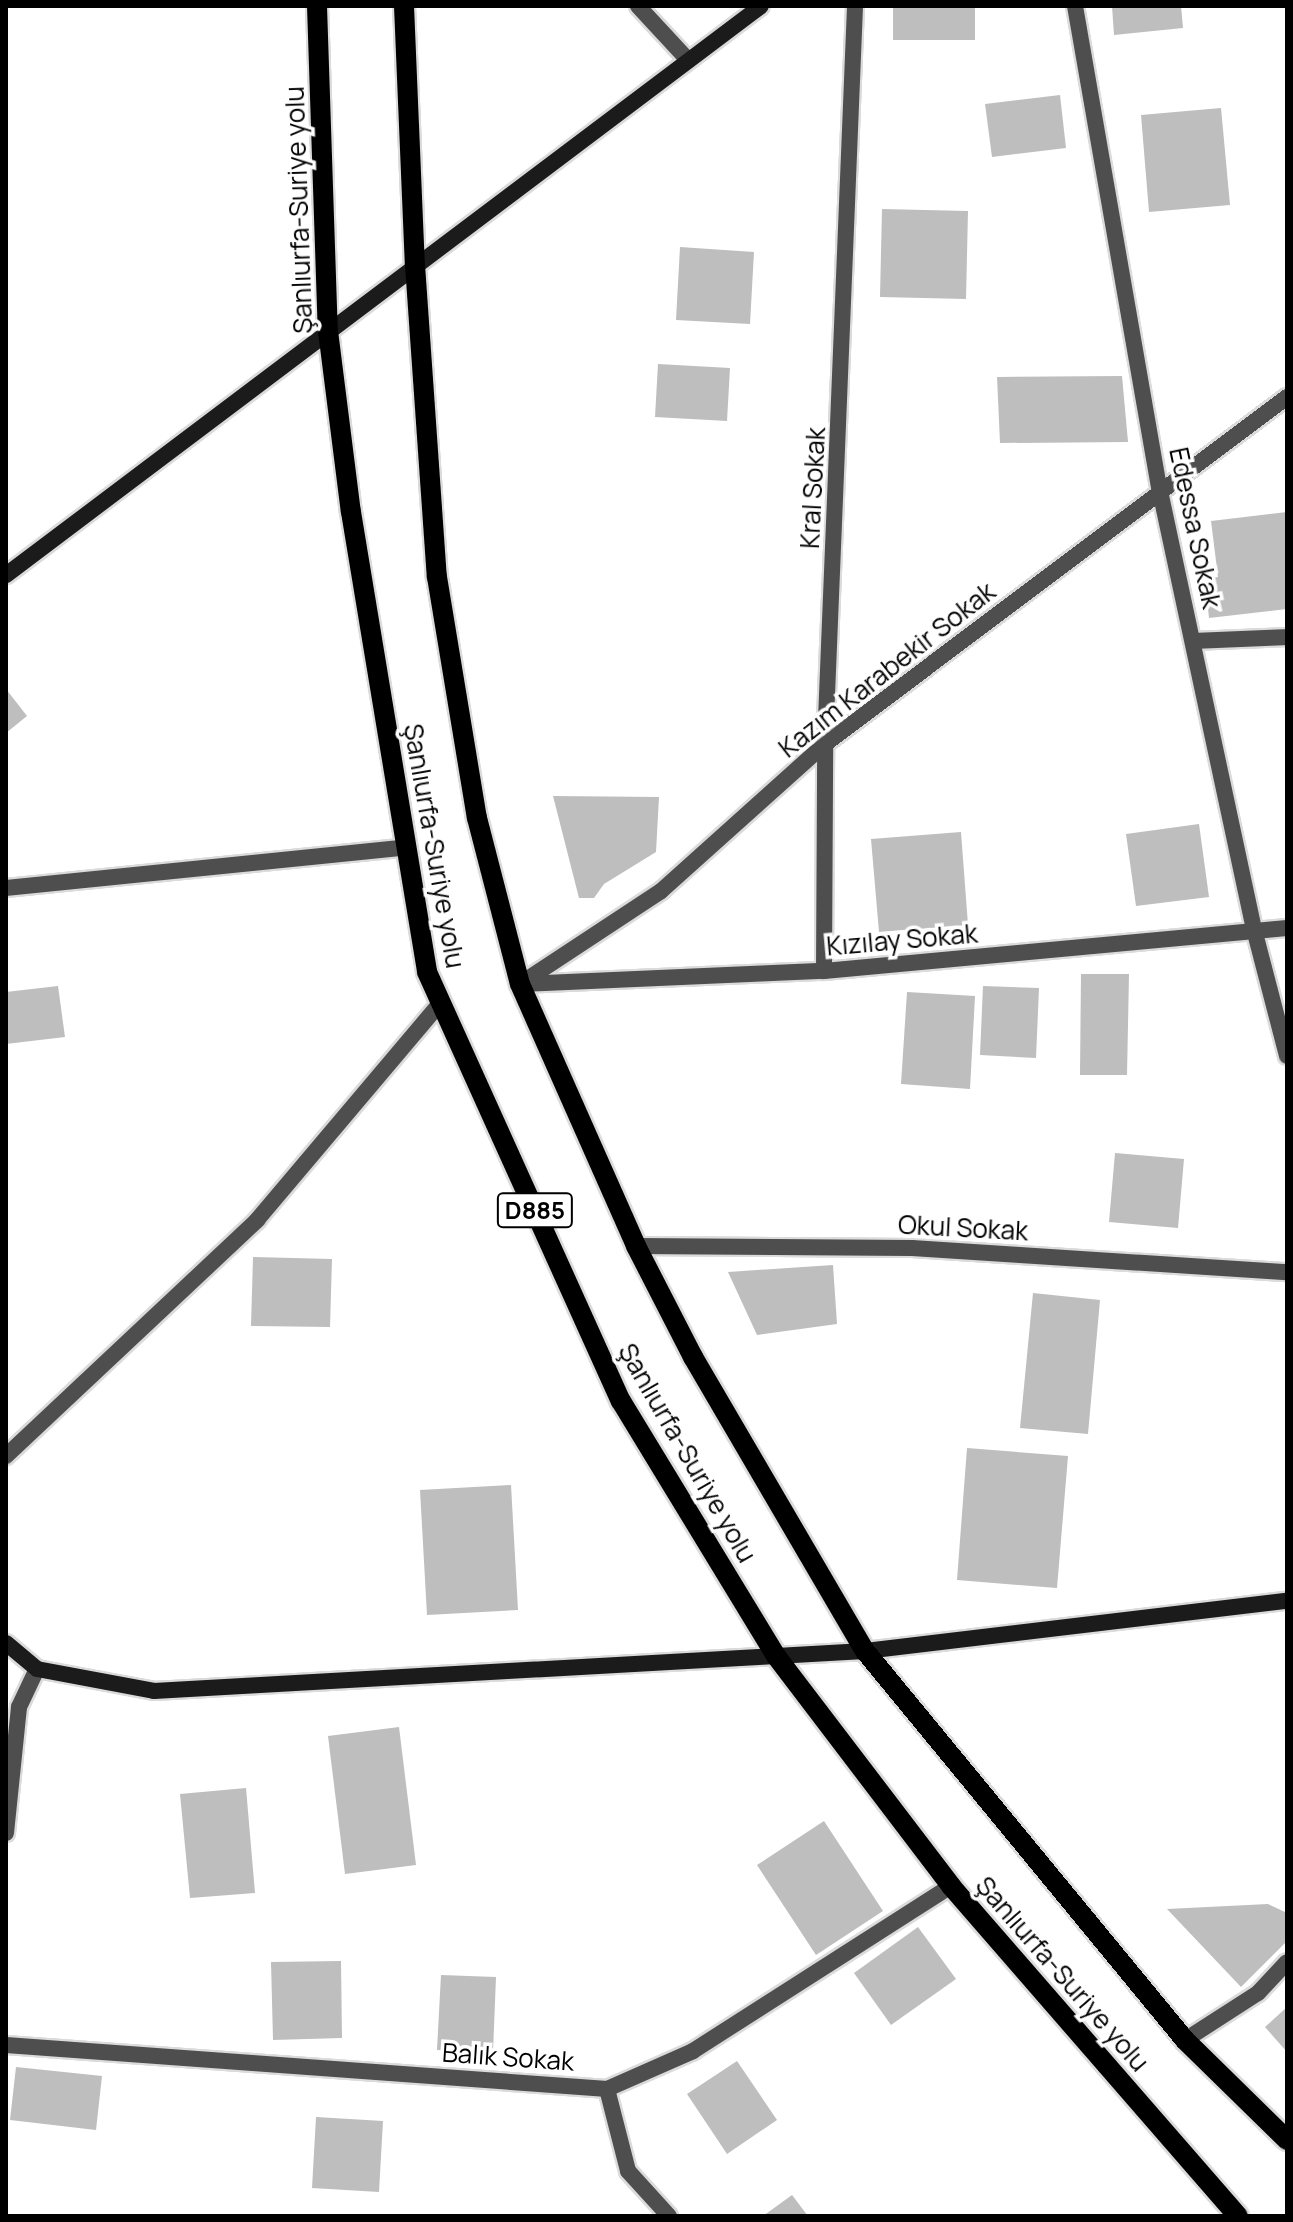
<!DOCTYPE html>
<meta charset="utf-8">
<style>
body{margin:0}
#map{position:relative;width:1293px;height:2222px;overflow:hidden;background:#fff;font-family:Manrope,sans-serif}
div>[style]{position:absolute}
.building>*{inset:0;background:#bebebe}
.roads{filter:drop-shadow(2px 0 #dbdbdb) drop-shadow(-2px 0 #dbdbdb) drop-shadow(0 2px #dbdbdb) drop-shadow(0 -2px #dbdbdb)}
.street>*{height:16px;margin:-8px;padding:0 8px;transform-origin:8px;border-radius:8px;background:#4e4e4e}
.secondary>*{height:16px;margin:-8px;padding:0 8px;transform-origin:8px;border-radius:8px;background:#1b1b1b}
.primary>*{height:20px;margin:-10px;padding:0 10px;transform-origin:10px;border-radius:10px;background:#000}
span{translate:-50% -50%;white-space:nowrap;text-align:center;line-height:1.15;-webkit-text-stroke:7px #fff;paint-order:stroke}
.shield-label span{padding:2px 6px;background:#fff;border:2px solid;border-radius:6px;-webkit-text-stroke-width:0}
.shield-label{font-size:24px;color:#000;font-weight:700}
.street-label{font-size:26px;color:#000}
.frame{position:absolute;inset:0;border:8px solid #000;pointer-events:none}
</style>
<div id="map">
<div class="building">
<i style="clip-path:polygon(893px 6px,975px 6px,975px 40px,893px 40px)"></i>
<i style="clip-path:polygon(1112px 6px,1181px 6px,1183px 28px,1114px 35px)"></i>
<i style="clip-path:polygon(1060px 95px,1066px 148px,992px 157px,985px 104px)"></i>
<i style="clip-path:polygon(1221px 108px,1230px 205px,1149px 212px,1141px 115px)"></i>
<i style="clip-path:polygon(882px 209px,968px 211px,966px 299px,880px 297px)"></i>
<i style="clip-path:polygon(680px 247px,754px 252px,750px 324px,676px 320px)"></i>
<i style="clip-path:polygon(658px 364px,730px 368px,727px 421px,655px 417px)"></i>
<i style="clip-path:polygon(1122px 376px,1128px 442px,1000px 443px,997px 377px)"></i>
<i style="clip-path:polygon(1287px 512px,1287px 609px,1209px 618px,1205px 579px,1218px 577px,1211px 521px)"></i>
<i style="clip-path:polygon(6px 689px,27px 716px,6px 733px)"></i>
<i style="clip-path:polygon(553px 796px,659px 797px,656px 852px,604px 884px,594px 898px,579px 898px)"></i>
<i style="clip-path:polygon(1199px 824px,1209px 897px,1136px 906px,1126px 834px)"></i>
<i style="clip-path:polygon(961px 832px,968px 925px,879px 932px,871px 839px)"></i>
<i style="clip-path:polygon(1081px 974px,1129px 974px,1127px 1075px,1080px 1075px)"></i>
<i style="clip-path:polygon(58px 986px,65px 1037px,6px 1044px,6px 992px)"></i>
<i style="clip-path:polygon(983px 986px,1039px 988px,1036px 1058px,980px 1055px)"></i>
<i style="clip-path:polygon(907px 992px,975px 996px,970px 1089px,901px 1084px)"></i>
<i style="clip-path:polygon(1115px 1153px,1184px 1159px,1178px 1228px,1109px 1222px)"></i>
<i style="clip-path:polygon(253px 1257px,332px 1259px,330px 1327px,251px 1326px)"></i>
<i style="clip-path:polygon(833px 1265px,837px 1324px,757px 1335px,728px 1272px)"></i>
<i style="clip-path:polygon(1033px 1293px,1100px 1300px,1088px 1434px,1020px 1428px)"></i>
<i style="clip-path:polygon(967px 1448px,1068px 1456px,1057px 1588px,957px 1580px)"></i>
<i style="clip-path:polygon(511px 1485px,518px 1610px,427px 1615px,420px 1490px)"></i>
<i style="clip-path:polygon(399px 1727px,416px 1865px,345px 1874px,328px 1736px)"></i>
<i style="clip-path:polygon(246px 1788px,255px 1893px,190px 1898px,180px 1794px)"></i>
<i style="clip-path:polygon(824px 1821px,883px 1911px,816px 1955px,757px 1865px)"></i>
<i style="clip-path:polygon(1268px 1904px,1287px 1913px,1287px 1941px,1241px 1987px,1167px 1909px)"></i>
<i style="clip-path:polygon(918px 1927px,956px 1979px,891px 2025px,854px 1973px)"></i>
<i style="clip-path:polygon(341px 1961px,342px 2038px,273px 2040px,271px 1962px)"></i>
<i style="clip-path:polygon(441px 1975px,496px 1977px,493px 2052px,437px 2050px)"></i>
<i style="clip-path:polygon(1287px 2007px,1287px 2052px,1265px 2027px)"></i>
<i style="clip-path:polygon(737px 2061px,777px 2120px,727px 2154px,687px 2094px)"></i>
<i style="clip-path:polygon(16px 2067px,102px 2076px,96px 2130px,10px 2120px)"></i>
<i style="clip-path:polygon(316px 2117px,383px 2121px,379px 2192px,312px 2188px)"></i>
<i style="clip-path:polygon(792px 2195px,808px 2216px,763px 2216px)"></i>
</div>
<div class="roads">
<div class="street">
<i style="left:638px;top:6px;width:74px;rotate:47.2deg"></i>
<i style="left:1075px;top:6px;width:492px;rotate:80.1deg"></i>
<i style="left:1160px;top:491px;width:452px;rotate:77.9deg"></i>
<i style="left:1255px;top:933px;width:127px;rotate:75.4deg"></i>
<i style="left:1195px;top:641px;width:92px;rotate:-2.5deg"></i>
<i style="left:6px;top:888px;width:403px;rotate:-5.8deg"></i>
<i style="left:824px;top:971px;width:227px;rotate:-89.7deg"></i>
<i style="left:825px;top:744px;width:739px;rotate:-87.67deg"></i>
<i style="left:520px;top:984px;width:169px;rotate:-33.4deg"></i>
<i style="left:661px;top:891px;width:220px;rotate:-41.9deg"></i>
<i style="left:825px;top:744px;width:578px;rotate:-36.91deg"></i>
<i style="left:522px;top:984px;width:302px;rotate:-2.5deg"></i>
<i style="left:824px;top:971px;width:465px;rotate:-5.3deg"></i>
<i style="left:636px;top:1246px;width:276px;rotate:0.4deg"></i>
<i style="left:912px;top:1248px;width:376px;rotate:3.7deg"></i>
<i style="left:6px;top:1456px;width:345px;rotate:-43.2deg"></i>
<i style="left:257px;top:1220px;width:285px;rotate:-49.8deg"></i>
<i style="left:6px;top:1833px;width:127px;rotate:-84.1deg"></i>
<i style="left:19px;top:1707px;width:42px;rotate:-64.7deg"></i>
<i style="left:1185px;top:2040px;width:87px;rotate:-32.8deg"></i>
<i style="left:1258px;top:1993px;width:42px;rotate:-46.9deg"></i>
<i style="left:6px;top:2045px;width:603px;rotate:4.19deg"></i>
<i style="left:607px;top:2089px;width:94px;rotate:-23.8deg"></i>
<i style="left:693px;top:2051px;width:306px;rotate:-32.6deg"></i>
<i style="left:607px;top:2089px;width:85px;rotate:75.6deg"></i>
<i style="left:628px;top:2171px;width:61px;rotate:47.7deg"></i>
</div>
<div class="secondary">
<i style="left:6px;top:575px;width:945px;rotate:-37deg"></i>
<i style="left:6px;top:1643px;width:40px;rotate:40deg"></i>
<i style="left:37px;top:1669px;width:119px;rotate:10.6deg"></i>
<i style="left:154px;top:1691px;width:712px;rotate:-3.22deg"></i>
<i style="left:865px;top:1651px;width:425px;rotate:-6.8deg"></i>
</div>
<div class="primary">
<i style="left:317px;top:6px;width:325px;rotate:88.1deg"></i>
<i style="left:328px;top:331px;width:182px;rotate:82.8deg"></i>
<i style="left:351px;top:512px;width:466px;rotate:80.6deg"></i>
<i style="left:427px;top:972px;width:471px;rotate:65.7deg"></i>
<i style="left:621px;top:1401px;width:298px;rotate:58.7deg"></i>
<i style="left:776px;top:1656px;width:289px;rotate:52.7deg"></i>
<i style="left:951px;top:1886px;width:437px;rotate:49deg"></i>
<i style="left:404px;top:6px;width:259px;rotate:87.6deg"></i>
<i style="left:415px;top:265px;width:313px;rotate:86deg"></i>
<i style="left:437px;top:577px;width:244px;rotate:80.6deg"></i>
<i style="left:477px;top:818px;width:171px;rotate:75.5deg"></i>
<i style="left:520px;top:984px;width:287px;rotate:66.1deg"></i>
<i style="left:636px;top:1246px;width:125px;rotate:62.8deg"></i>
<i style="left:693px;top:1357px;width:341px;rotate:59.7deg"></i>
<i style="left:865px;top:1651px;width:504px;rotate:50.56deg"></i>
<i style="left:1185px;top:2040px;width:143px;rotate:44.4deg"></i>
</div>
</div>
<div class="shield-label">
<span style="left:535px;top:1210px">D885</span>
</div>
<div class="street-label">
<span style="left:299px;top:210px;rotate:-92deg">Şanlıurfa-Suriye yolu</span>
<span style="left:813px;top:488px;rotate:-87deg">Kral Sokak</span>
<span style="left:1195px;top:528px;rotate:78deg">Edessa Sokak</span>
<span style="left:887px;top:670px;rotate:-38deg">Kazım Karabekir Sokak</span>
<span style="left:434px;top:846px;rotate:80deg">Şanlıurfa-Suriye yolu</span>
<span style="left:902px;top:940px;rotate:-5deg">Kızılay Sokak</span>
<span style="left:963px;top:1228px;rotate:3deg">Okul Sokak</span>
<span style="left:687px;top:1453px;rotate:60deg">Şanlıurfa-Suriye yolu</span>
<span style="left:1062px;top:1974px;rotate:49deg">Şanlıurfa-Suriye yolu</span>
<span style="left:508px;top:2057px;rotate:4deg">Balık Sokak</span>
</div>
<div class="frame"></div>
</div>
